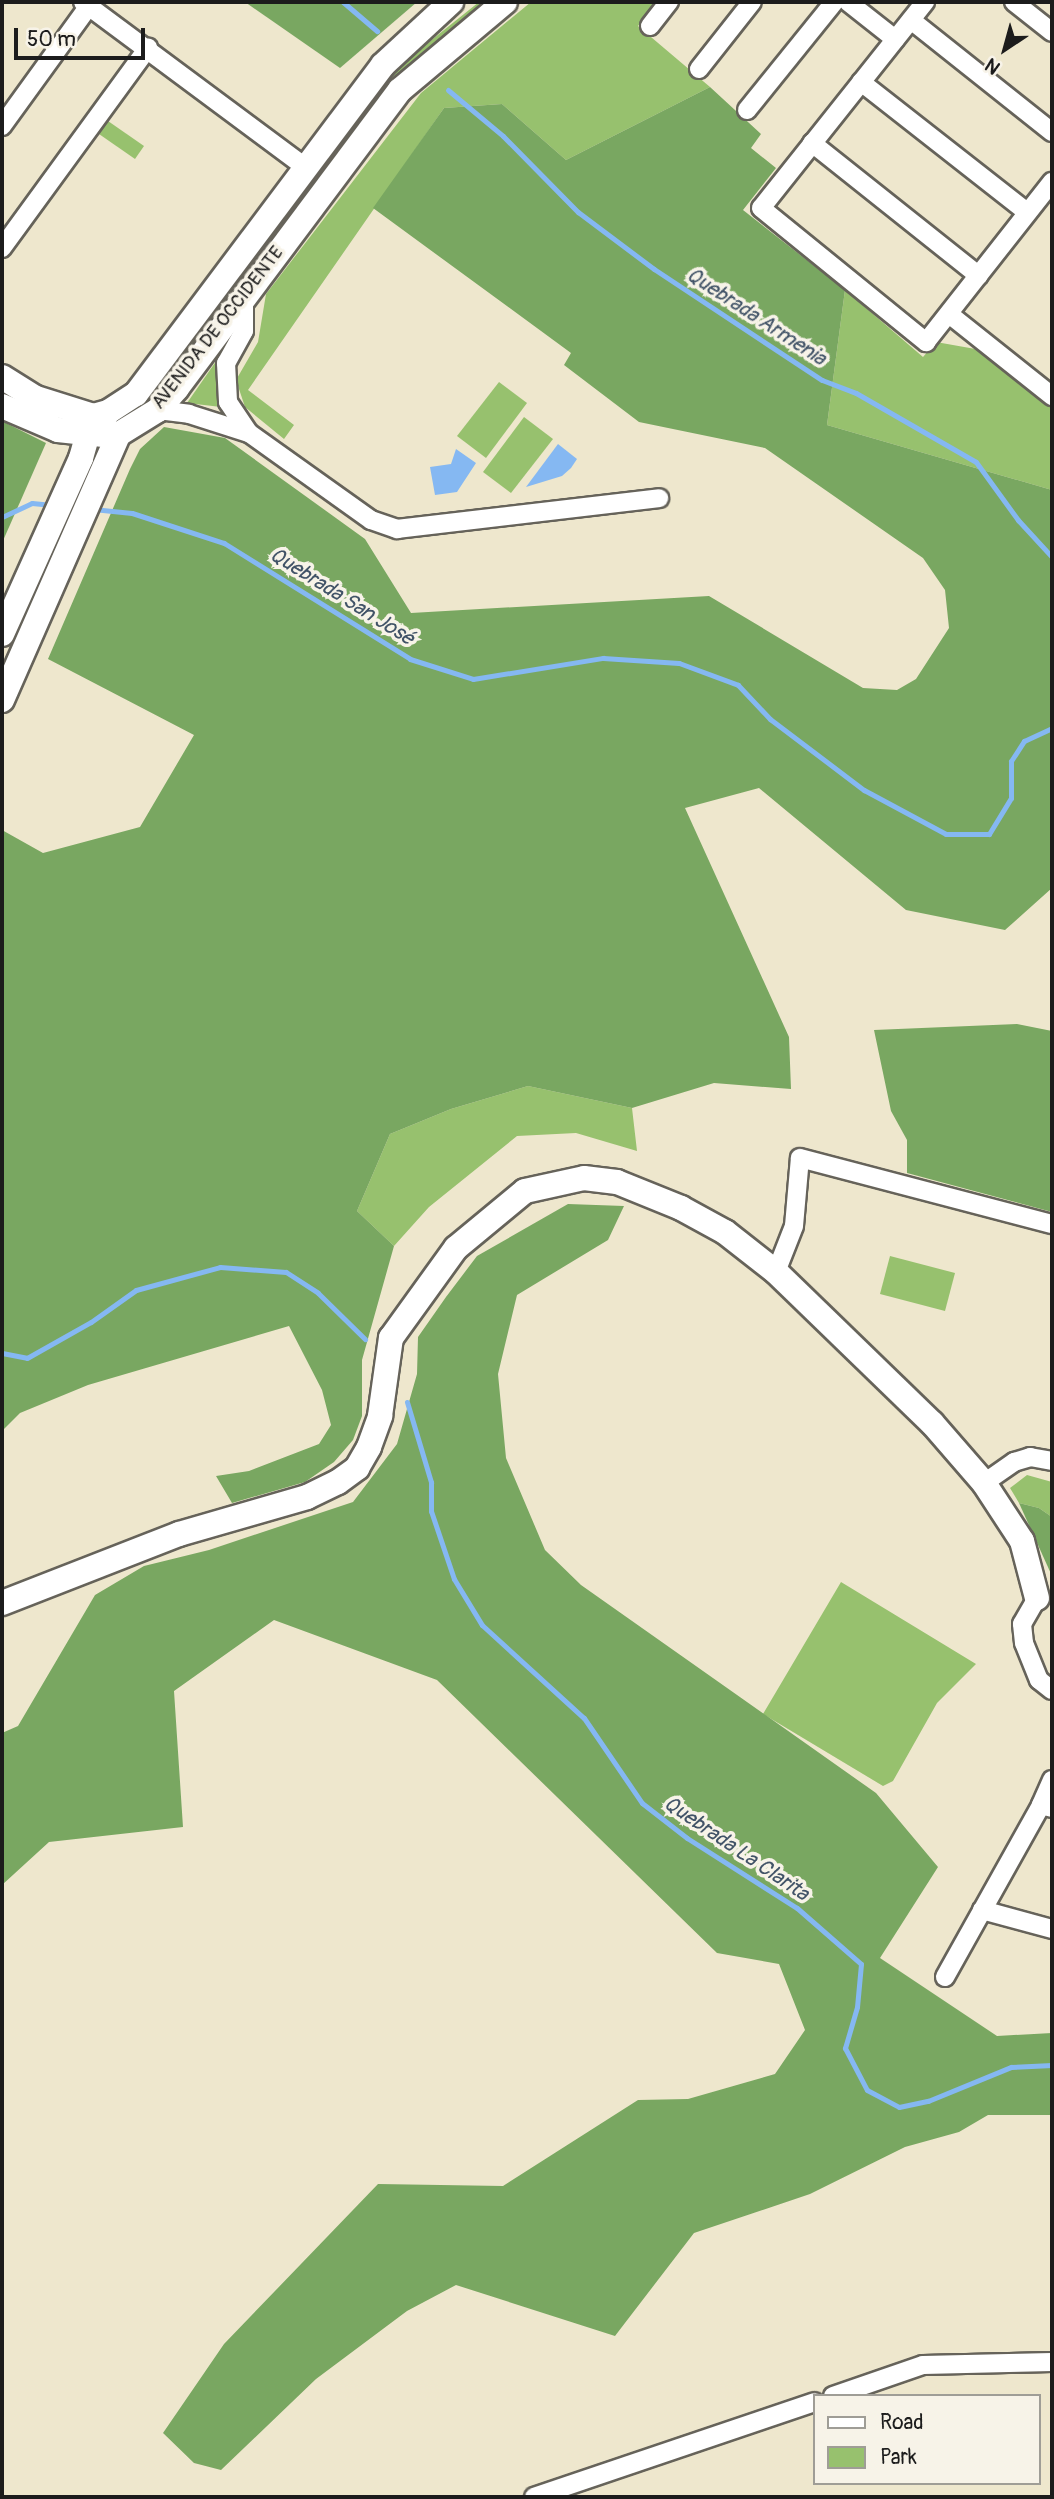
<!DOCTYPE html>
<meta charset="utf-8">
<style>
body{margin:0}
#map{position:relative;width:1054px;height:2499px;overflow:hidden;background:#eee7cd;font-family:Pangolin,sans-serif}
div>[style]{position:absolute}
.green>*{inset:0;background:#97c16e}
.forest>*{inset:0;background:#79a761}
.water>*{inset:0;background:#85b8f2}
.stream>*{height:5px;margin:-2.5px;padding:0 2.5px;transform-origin:2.5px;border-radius:2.5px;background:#85b8f2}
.roads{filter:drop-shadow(2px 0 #66635a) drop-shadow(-2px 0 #66635a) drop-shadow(0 2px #66635a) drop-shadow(0 -2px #66635a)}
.street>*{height:18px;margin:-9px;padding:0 9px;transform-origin:9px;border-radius:9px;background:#fff}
.secondary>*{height:24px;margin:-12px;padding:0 12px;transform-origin:12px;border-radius:12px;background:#fff}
span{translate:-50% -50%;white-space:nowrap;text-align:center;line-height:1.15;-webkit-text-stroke:7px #f7f3e8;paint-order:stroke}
.street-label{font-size:19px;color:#1c1c1c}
.water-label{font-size:21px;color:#415367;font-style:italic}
.frame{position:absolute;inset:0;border:4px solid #1c1c1c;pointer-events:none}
.legend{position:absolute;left:813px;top:2394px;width:228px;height:91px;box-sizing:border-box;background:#f7f3e8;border:2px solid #9f9d96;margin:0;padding:9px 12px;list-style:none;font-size:21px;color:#1c1c1c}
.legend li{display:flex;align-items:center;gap:14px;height:35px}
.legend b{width:35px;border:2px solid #9f9d96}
.north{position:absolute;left:970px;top:14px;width:70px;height:70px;-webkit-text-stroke:5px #f7f3e8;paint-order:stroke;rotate:216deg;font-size:19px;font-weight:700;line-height:28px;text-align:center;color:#1c1c1c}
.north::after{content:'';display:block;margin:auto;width:24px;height:32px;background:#1c1c1c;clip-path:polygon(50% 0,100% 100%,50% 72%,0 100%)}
.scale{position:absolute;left:14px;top:28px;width:131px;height:32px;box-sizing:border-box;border:4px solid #1c1c1c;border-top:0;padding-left:9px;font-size:21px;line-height:24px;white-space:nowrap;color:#1c1c1c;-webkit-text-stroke:5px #f7f3e8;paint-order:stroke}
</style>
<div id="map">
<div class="green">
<i style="clip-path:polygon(479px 2px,488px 2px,387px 82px,176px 374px,171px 370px,384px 78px)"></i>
<i style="clip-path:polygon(531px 2px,657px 2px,638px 26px,710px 87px,566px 160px,502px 104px,444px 108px,248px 390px,294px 425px,284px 439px,245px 407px,236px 380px,258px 342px,266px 294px,421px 93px)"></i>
<i style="clip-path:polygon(108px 121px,144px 146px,135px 159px,99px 134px)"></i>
<i style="clip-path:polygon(845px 290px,923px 357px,936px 342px,981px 350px,1052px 407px,1052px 490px,827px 425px)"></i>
<i style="clip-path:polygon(219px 357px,221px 407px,187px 403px)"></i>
<i style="clip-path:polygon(499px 382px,527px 403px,486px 458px,457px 436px)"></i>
<i style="clip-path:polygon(524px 417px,553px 439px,511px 493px,483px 472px)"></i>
<i style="clip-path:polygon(528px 1086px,632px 1108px,637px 1151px,576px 1133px,517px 1136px,429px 1207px,394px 1246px,357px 1211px,390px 1134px,451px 1109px)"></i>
<i style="clip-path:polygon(890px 1256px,955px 1273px,945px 1311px,880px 1294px)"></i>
<i style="clip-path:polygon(1027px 1475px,1052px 1482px,1052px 1517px,1039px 1508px,1019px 1503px,1010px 1488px)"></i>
<i style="clip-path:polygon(841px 1582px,976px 1664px,937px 1703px,893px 1781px,883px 1786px,763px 1714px)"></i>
</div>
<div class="forest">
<i style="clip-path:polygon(245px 2px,417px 2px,340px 68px)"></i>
<i style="clip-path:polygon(710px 87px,761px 134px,751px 148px,776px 168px,743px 210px,845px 290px,827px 425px,1052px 490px,1052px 888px,1005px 930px,906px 910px,759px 788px,685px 808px,789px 1037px,791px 1089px,714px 1083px,632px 1108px,528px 1086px,451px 1109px,390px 1134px,357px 1211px,394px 1246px,362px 1360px,362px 1416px,353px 1440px,334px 1462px,305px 1482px,232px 1503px,216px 1476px,249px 1471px,319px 1444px,331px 1425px,322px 1390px,289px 1326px,88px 1385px,20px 1413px,2px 1431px,2px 830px,43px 853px,140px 827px,194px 735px,48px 659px,130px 469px,140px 449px,164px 427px,225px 438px,365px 539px,411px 613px,709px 596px,863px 688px,897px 690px,916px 679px,949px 628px,945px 590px,923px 558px,765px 448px,639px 422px,564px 365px,571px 353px,373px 208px,444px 108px,502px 104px,566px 160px)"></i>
<i style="clip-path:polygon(2px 421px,46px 443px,2px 543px)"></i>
<i style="clip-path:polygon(1017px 1024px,1052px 1031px,1052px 1212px,907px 1173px,907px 1140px,891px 1111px,874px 1030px)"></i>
<i style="clip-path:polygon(568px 1204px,624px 1206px,608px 1240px,517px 1295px,498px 1374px,506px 1458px,545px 1550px,581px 1585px,876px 1793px,938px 1867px,880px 1958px,997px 2036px,1052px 2033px,1052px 2115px,988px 2115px,959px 2132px,905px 2147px,810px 2194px,694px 2233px,615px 2336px,456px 2285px,407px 2311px,316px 2379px,221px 2470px,194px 2463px,163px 2433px,224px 2344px,378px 2184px,503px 2186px,638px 2100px,688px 2099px,775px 2074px,805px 2030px,779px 1964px,717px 1953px,437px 1680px,274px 1620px,174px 1691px,183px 1827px,49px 1842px,2px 1885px,2px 1733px,18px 1726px,95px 1595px,144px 1566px,209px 1550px,353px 1502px,397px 1444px,417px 1374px,418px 1337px,446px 1297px,477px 1256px)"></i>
<i style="clip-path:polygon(1019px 1503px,1039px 1508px,1052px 1517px,1052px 1576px)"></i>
</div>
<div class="water">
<i style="clip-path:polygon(558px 444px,577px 459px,571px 468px,562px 476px,526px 487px)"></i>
<i style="clip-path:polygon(456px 449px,476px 463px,457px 492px,435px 495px,430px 467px,451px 464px)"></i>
</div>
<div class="stream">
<i style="left:343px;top:2px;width:45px;rotate:40.5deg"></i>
<i style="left:448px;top:90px;width:72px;rotate:39.9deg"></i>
<i style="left:503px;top:136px;width:107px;rotate:45.4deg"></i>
<i style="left:578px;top:212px;width:95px;rotate:36.9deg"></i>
<i style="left:654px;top:269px;width:201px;rotate:33.5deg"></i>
<i style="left:822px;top:380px;width:36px;rotate:21deg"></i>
<i style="left:856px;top:393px;width:138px;rotate:29.9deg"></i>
<i style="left:976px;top:462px;width:72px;rotate:54.1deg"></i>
<i style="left:1018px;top:520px;width:50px;rotate:47.4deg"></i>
<i style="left:93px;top:509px;width:39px;rotate:6deg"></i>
<i style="left:132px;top:513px;width:97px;rotate:18.1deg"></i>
<i style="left:224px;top:543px;width:219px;rotate:31.9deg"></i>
<i style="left:410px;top:659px;width:66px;rotate:17.6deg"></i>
<i style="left:473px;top:679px;width:132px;rotate:-9.2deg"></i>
<i style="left:603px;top:658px;width:76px;rotate:3.8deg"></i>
<i style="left:679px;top:663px;width:63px;rotate:20.4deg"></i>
<i style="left:738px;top:685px;width:47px;rotate:46.7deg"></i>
<i style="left:770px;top:719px;width:118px;rotate:37.1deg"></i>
<i style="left:864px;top:790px;width:93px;rotate:28.2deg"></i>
<i style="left:946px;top:834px;width:43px"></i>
<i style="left:989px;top:834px;width:42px;rotate:-58.6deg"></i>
<i style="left:1011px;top:798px;width:37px;rotate:-90deg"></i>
<i style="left:1011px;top:761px;width:24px;rotate:-57deg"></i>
<i style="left:1024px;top:741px;width:31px;rotate:-25deg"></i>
<i style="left:2px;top:517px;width:33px;rotate:-25deg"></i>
<i style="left:32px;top:503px;width:20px;rotate:6deg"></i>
<i style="left:2px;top:1353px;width:25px;rotate:11deg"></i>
<i style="left:27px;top:1358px;width:73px;rotate:-29.4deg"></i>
<i style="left:91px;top:1322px;width:55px;rotate:-35.4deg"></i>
<i style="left:136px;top:1290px;width:87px;rotate:-15.3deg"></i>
<i style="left:220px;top:1267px;width:66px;rotate:4.3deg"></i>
<i style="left:286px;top:1272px;width:38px;rotate:33deg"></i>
<i style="left:318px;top:1293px;width:66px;rotate:44.4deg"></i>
<i style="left:407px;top:1402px;width:84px;rotate:73.3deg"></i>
<i style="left:431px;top:1482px;width:29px;rotate:90deg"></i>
<i style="left:431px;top:1511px;width:72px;rotate:71.3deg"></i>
<i style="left:454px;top:1579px;width:54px;rotate:58.7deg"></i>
<i style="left:482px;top:1625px;width:138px;rotate:42.4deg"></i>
<i style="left:584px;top:1718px;width:103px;rotate:55.7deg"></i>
<i style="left:642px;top:1803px;width:57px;rotate:37.9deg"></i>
<i style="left:687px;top:1838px;width:130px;rotate:32.5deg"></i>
<i style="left:797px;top:1908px;width:85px;rotate:41.2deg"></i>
<i style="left:861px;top:1964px;width:43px;rotate:95.3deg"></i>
<i style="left:857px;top:2007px;width:43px;rotate:106.3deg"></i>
<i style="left:845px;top:2048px;width:47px;rotate:62.4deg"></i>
<i style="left:867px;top:2090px;width:36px;rotate:28deg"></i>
<i style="left:899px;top:2107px;width:30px;rotate:-12deg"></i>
<i style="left:928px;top:2101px;width:90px;rotate:-22.3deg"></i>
<i style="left:1011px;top:2067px;width:41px;rotate:-2.8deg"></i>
</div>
<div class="roads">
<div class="street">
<i style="left:83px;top:2px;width:277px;rotate:36.6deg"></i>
<i style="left:848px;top:2px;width:60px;rotate:38.2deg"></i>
<i style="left:925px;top:2px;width:263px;rotate:128.5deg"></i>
<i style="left:761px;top:208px;width:213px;rotate:39.1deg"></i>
<i style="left:926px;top:342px;width:204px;rotate:-51.8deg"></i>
<i style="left:1014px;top:2px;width:48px;rotate:38.3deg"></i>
<i style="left:911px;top:20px;width:180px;rotate:38.5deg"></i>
<i style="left:650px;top:26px;width:31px;rotate:-52deg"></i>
<i style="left:699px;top:69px;width:85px;rotate:-51.7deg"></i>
<i style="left:861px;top:82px;width:211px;rotate:38.1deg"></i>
<i style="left:747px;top:110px;width:139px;rotate:-51.1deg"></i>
<i style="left:2px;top:126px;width:148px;rotate:-54.1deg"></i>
<i style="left:812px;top:143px;width:213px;rotate:38.5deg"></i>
<i style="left:2px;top:248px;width:248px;rotate:-53.9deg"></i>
<i style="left:244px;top:298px;width:33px;rotate:90deg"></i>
<i style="left:244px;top:331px;width:37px;rotate:119deg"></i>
<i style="left:226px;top:363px;width:39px;rotate:87deg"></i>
<i style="left:228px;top:402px;width:37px;rotate:56deg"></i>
<i style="left:949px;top:314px;width:132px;rotate:38.5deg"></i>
<i style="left:158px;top:410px;width:31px;rotate:7deg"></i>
<i style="left:189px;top:414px;width:63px;rotate:17.6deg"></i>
<i style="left:249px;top:433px;width:150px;rotate:35.5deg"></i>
<i style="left:371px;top:520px;width:28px;rotate:19deg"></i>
<i style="left:397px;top:529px;width:264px;rotate:-6.7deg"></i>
<i style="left:776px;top:1272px;width:49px;rotate:-68.6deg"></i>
<i style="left:794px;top:1226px;width:68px;rotate:-85deg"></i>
<i style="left:800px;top:1158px;width:260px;rotate:14.7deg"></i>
<i style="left:984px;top:1483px;width:37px;rotate:-35deg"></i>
<i style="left:1014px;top:1462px;width:17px;rotate:-17deg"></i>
<i style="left:1030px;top:1457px;width:22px;rotate:10deg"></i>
<i style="left:1037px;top:1598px;width:30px;rotate:120deg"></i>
<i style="left:1022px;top:1624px;width:19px;rotate:84deg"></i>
<i style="left:1024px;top:1643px;width:40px;rotate:68deg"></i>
<i style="left:1039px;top:1680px;width:16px;rotate:38deg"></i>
<i style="left:1052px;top:1780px;width:27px;rotate:114deg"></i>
<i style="left:1041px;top:1805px;width:11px;rotate:15deg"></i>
<i style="left:982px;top:1910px;width:73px;rotate:15.2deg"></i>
<i style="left:945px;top:1977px;width:197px;rotate:-60.8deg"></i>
<i style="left:833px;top:2396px;width:95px;rotate:-19deg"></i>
<i style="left:923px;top:2365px;width:129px;rotate:-1.3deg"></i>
<i style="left:534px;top:2497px;width:296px;rotate:-18.7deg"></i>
</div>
<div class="secondary">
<i style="left:2px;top:377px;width:40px;rotate:32deg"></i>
<i style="left:36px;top:398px;width:60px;rotate:17.5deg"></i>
<i style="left:93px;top:416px;width:14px;rotate:36deg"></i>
<i style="left:2px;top:406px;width:61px;rotate:23.2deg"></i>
<i style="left:58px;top:430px;width:46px;rotate:6.2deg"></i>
<i style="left:2px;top:634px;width:193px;rotate:-65.8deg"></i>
<i style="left:81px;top:458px;width:44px;rotate:-74.1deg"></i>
<i style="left:93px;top:416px;width:16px;rotate:-15deg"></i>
<i style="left:108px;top:412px;width:33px;rotate:-33deg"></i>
<i style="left:136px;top:394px;width:411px;rotate:-53.1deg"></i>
<i style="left:383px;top:65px;width:93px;rotate:-42.8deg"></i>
<i style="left:2px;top:700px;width:291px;rotate:-66.3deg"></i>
<i style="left:119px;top:434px;width:46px;rotate:-31.6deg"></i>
<i style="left:158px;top:410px;width:29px;rotate:-49deg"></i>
<i style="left:177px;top:388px;width:372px;rotate:-53.2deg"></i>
<i style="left:400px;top:90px;width:137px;rotate:-40deg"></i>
<i style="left:2px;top:1603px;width:190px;rotate:-21.3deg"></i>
<i style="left:179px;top:1534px;width:133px;rotate:-16.1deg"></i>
<i style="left:307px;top:1497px;width:34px;rotate:-26deg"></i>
<i style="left:338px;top:1482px;width:24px;rotate:-36deg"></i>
<i style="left:357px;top:1468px;width:24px;rotate:-60deg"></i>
<i style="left:369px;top:1447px;width:33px;rotate:-70deg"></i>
<i style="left:380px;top:1416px;width:79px;rotate:-82deg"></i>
<i style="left:391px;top:1338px;width:111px;rotate:-54.2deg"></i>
<i style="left:456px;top:1248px;width:89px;rotate:-39.6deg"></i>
<i style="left:525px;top:1191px;width:60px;rotate:-12.4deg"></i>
<i style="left:584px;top:1178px;width:33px;rotate:7deg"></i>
<i style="left:617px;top:1182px;width:69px;rotate:22.1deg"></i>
<i style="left:681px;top:1208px;width:50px;rotate:28.6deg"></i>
<i style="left:725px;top:1232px;width:65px;rotate:38.1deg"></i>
<i style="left:776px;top:1272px;width:217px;rotate:44.1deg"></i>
<i style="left:932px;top:1423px;width:79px;rotate:49.1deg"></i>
<i style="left:984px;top:1483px;width:69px;rotate:56.8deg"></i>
<i style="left:1022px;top:1541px;width:59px;rotate:75.3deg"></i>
</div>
</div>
<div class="street-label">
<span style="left:218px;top:328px;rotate:-52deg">AVENIDA DE OCCIDENTE</span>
</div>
<div class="water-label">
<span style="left:756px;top:317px;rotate:33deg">Quebrada Armenia</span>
<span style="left:342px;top:597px;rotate:32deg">Quebrada San José</span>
<span style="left:736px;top:1849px;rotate:34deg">Quebrada La Clarita</span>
</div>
<div class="frame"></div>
<ul class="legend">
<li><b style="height:9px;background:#fff"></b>Road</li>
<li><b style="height:19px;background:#97c16e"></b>Park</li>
</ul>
<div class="north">N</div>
<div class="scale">50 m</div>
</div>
